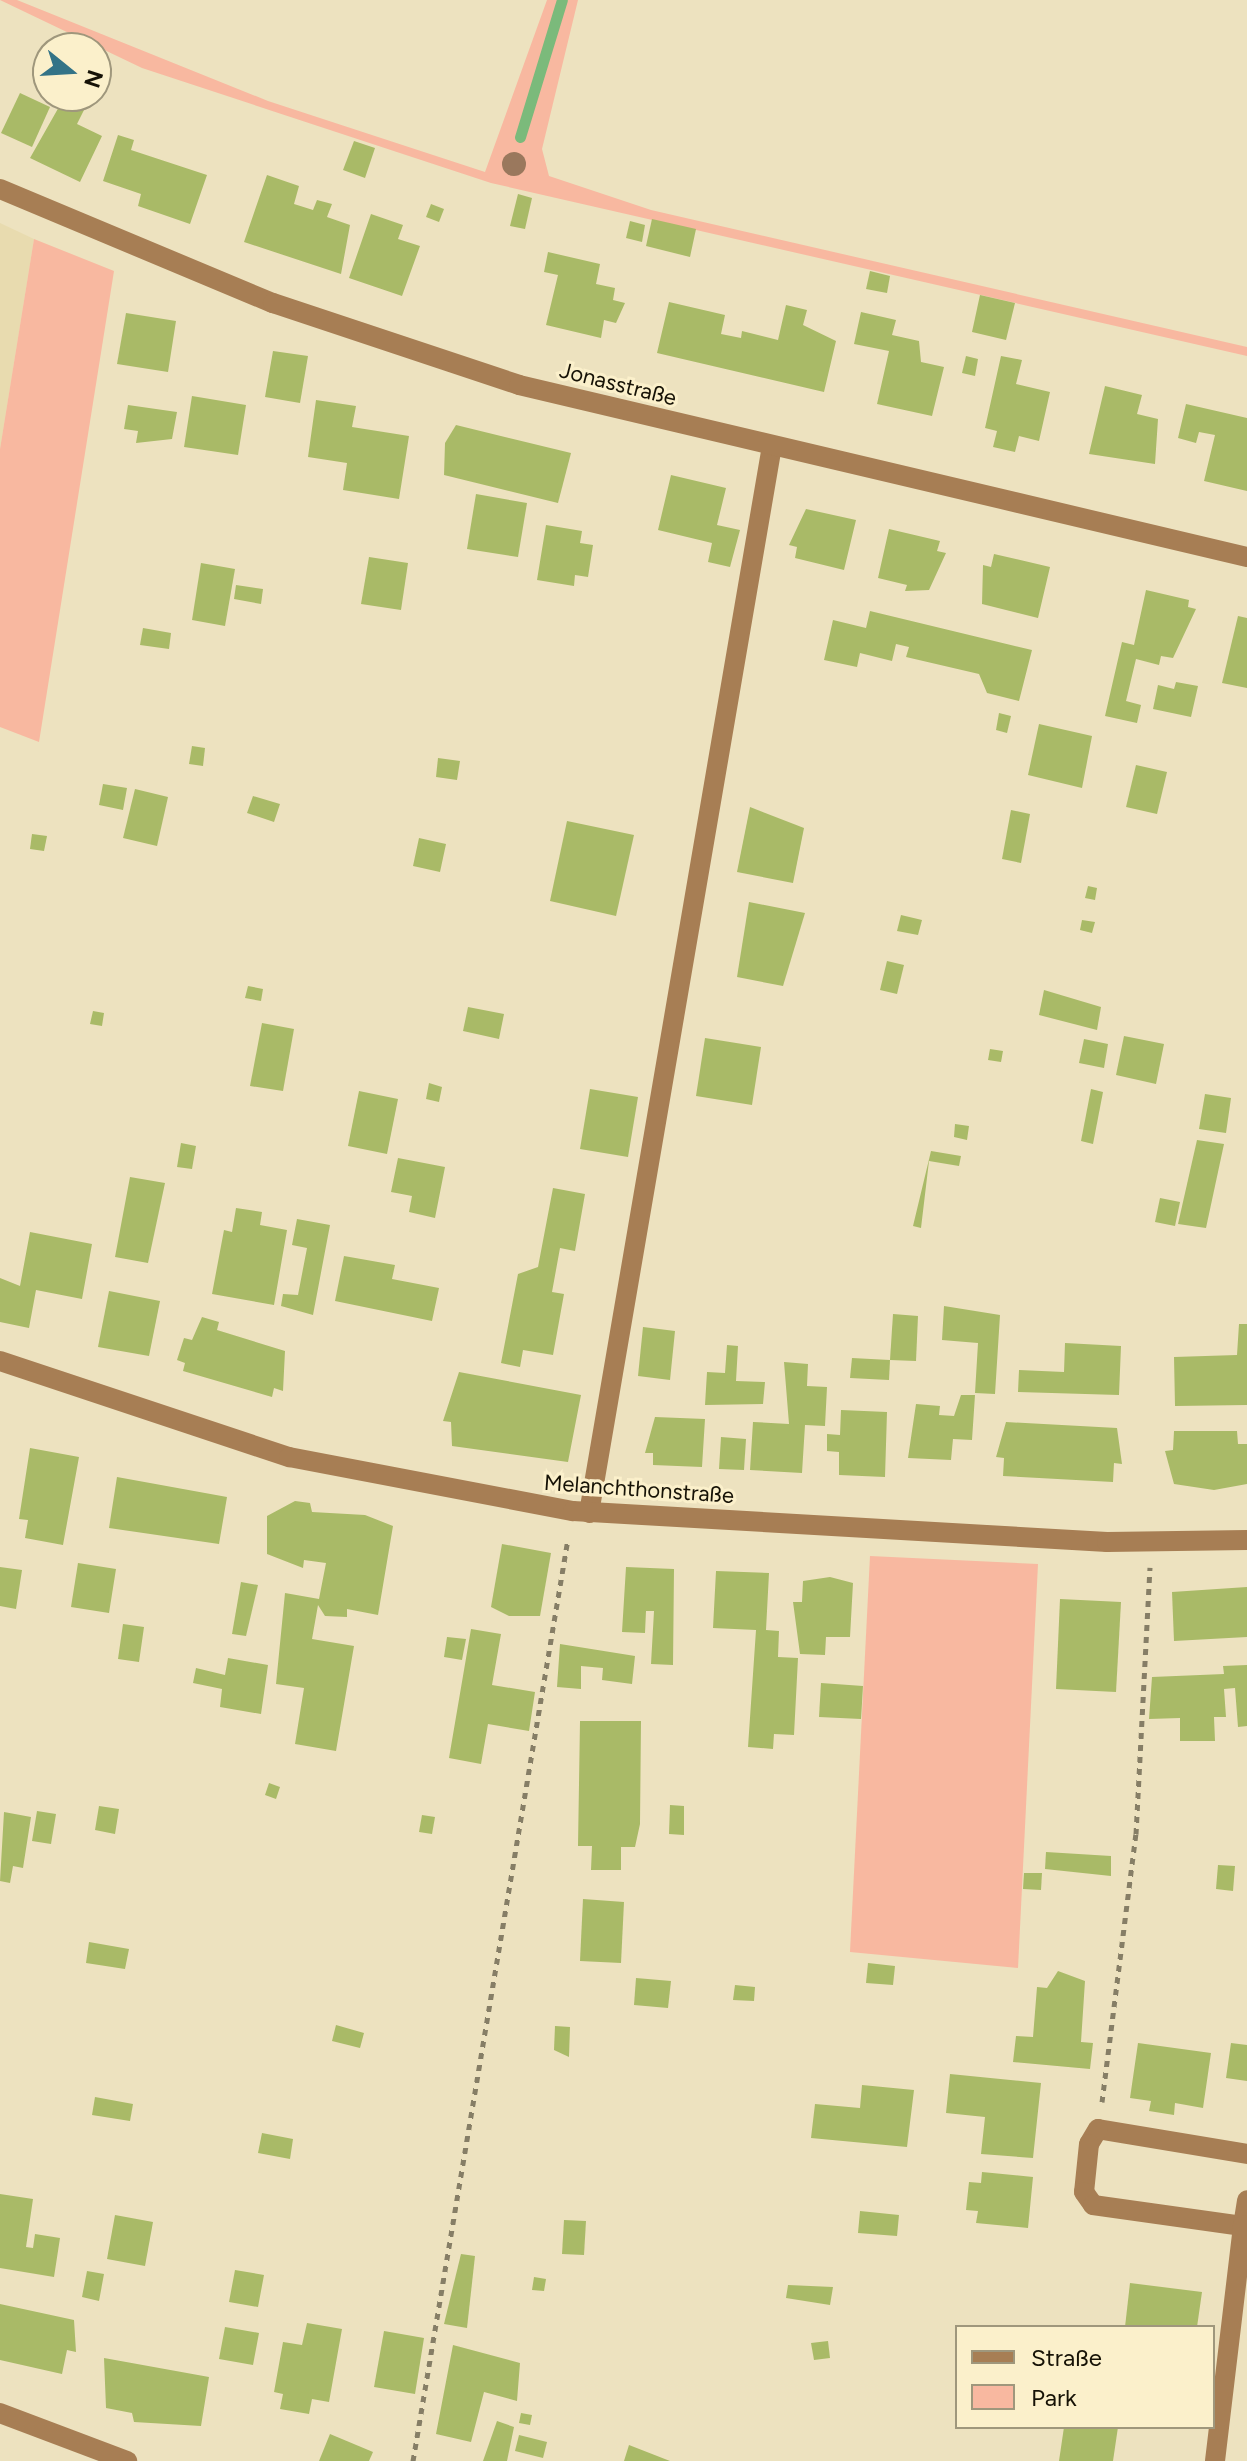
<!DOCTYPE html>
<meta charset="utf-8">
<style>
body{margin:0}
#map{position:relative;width:1247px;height:2461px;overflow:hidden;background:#ede2bf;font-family:Figtree,sans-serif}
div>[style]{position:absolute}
.built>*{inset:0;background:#e8dbaf}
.green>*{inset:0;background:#f8b8a0}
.stream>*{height:11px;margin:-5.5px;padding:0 5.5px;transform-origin:5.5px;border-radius:5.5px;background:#7bba7b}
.building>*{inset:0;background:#a9ba67}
.path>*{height:5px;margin-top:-2.5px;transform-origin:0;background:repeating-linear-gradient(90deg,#867e66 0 6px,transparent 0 12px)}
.service>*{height:20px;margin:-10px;padding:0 10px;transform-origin:10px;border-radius:10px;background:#a77e54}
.minor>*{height:20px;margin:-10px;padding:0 10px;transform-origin:10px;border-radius:10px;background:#a77e54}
.trees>*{width:24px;height:24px;margin:-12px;border-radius:50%;background:#9a785d}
span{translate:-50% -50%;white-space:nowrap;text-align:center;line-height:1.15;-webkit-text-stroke:6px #fbf0cb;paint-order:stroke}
.street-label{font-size:22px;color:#161206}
.legend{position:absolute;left:955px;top:2325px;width:260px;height:104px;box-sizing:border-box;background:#fbf0cb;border:2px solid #9f977c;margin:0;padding:10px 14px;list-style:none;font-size:24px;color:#161206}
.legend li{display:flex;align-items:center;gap:16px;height:40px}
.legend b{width:40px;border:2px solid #9f977c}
.north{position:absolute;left:32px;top:32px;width:80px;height:80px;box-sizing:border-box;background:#fbf0cb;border:2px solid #9f977c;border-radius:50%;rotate:108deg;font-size:22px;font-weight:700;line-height:32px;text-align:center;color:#161206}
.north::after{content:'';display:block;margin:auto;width:28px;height:36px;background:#337387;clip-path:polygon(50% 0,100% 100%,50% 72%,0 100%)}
</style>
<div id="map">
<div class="built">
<i style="clip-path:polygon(0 223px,34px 239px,0 449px)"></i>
</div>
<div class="green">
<i style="clip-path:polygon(0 0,17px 0,268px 101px,485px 172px,547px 0,578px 0,542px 149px,549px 176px,651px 210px,1247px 347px,1247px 356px,491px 183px,142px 68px)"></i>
<i style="clip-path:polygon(34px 239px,114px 271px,39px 742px,0 727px,0 449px)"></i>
<i style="clip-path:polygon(870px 1556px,1038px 1564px,1018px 1968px,850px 1952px)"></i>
</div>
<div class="stream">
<i style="left:520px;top:137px;width:143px;rotate:-73deg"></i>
</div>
<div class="building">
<i style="clip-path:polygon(20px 93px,50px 107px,32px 147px,1px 133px)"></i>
<i style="clip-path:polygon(64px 98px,85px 108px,77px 124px,102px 136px,80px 182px,30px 158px)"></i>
<i style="clip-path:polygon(118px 135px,134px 140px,131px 150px,207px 175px,190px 224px,138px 206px,141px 194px,103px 181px)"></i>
<i style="clip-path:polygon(354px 141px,375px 148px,365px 178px,343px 170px)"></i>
<i style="clip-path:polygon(267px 175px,299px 186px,294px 204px,313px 210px,317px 200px,332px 204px,327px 217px,350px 225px,341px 274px,244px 242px)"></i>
<i style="clip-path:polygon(518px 194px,532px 198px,525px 229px,510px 226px)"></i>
<i style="clip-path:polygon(431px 204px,444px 209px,439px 222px,426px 217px)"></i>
<i style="clip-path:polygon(371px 214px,403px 225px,398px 239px,420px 246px,402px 296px,349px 278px)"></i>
<i style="clip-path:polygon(652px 219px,696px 229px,690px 257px,646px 246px)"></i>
<i style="clip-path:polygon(630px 221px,645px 225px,642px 242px,626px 238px)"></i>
<i style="clip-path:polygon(548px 252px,600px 264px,596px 284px,615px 288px,613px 300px,625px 303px,616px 323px,604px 320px,601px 338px,546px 325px,558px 275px,544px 272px)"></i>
<i style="clip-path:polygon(870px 271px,890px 276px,887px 293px,866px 289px)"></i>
<i style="clip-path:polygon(980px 295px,1015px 303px,1006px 340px,972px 332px)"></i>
<i style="clip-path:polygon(669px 302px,725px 315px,721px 334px,741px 338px,742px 331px,778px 340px,786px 305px,807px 310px,803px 325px,836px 341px,824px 392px,657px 353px)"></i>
<i style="clip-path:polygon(861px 312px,896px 320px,892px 335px,919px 341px,921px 362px,944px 367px,932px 416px,877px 404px,889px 351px,854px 344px)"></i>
<i style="clip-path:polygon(126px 313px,176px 321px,168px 372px,117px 364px)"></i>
<i style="clip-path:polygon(273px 351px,308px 356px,300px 403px,265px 397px)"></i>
<i style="clip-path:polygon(966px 356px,978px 359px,975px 376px,962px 373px)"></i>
<i style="clip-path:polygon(1001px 356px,1022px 360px,1016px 384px,1050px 392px,1039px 441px,1019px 436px,1015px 452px,993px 447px,997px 431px,985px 428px)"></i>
<i style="clip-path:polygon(1105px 386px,1142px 395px,1137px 414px,1158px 419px,1155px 464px,1089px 454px)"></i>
<i style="clip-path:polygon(192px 396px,246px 405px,238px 455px,184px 447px)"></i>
<i style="clip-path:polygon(316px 400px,356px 406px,352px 427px,409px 436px,399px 499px,343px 490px,347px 463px,308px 457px)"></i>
<i style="clip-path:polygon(1186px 404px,1247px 418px,1247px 491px,1204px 481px,1215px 435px,1199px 432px,1196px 443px,1178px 438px)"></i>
<i style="clip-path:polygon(128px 405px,177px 412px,172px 439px,136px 443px,138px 431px,124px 429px)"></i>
<i style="clip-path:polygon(456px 425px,571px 453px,558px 503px,444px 475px,445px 443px)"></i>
<i style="clip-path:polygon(671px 475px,726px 488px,717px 525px,740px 530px,730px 567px,708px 562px,712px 543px,658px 530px)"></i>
<i style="clip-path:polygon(476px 494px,527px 503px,518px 557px,467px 549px)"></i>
<i style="clip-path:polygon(806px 509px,856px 520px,844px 570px,795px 558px,797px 547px,789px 545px)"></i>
<i style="clip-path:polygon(546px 525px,582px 531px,580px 543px,593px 545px,588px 577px,575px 575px,574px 586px,537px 580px)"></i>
<i style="clip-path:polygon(889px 529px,940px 541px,937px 551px,946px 553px,929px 590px,905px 591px,907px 585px,878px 578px)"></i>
<i style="clip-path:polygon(994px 554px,1050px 567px,1038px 618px,982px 604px,983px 565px,991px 567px)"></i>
<i style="clip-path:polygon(369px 557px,408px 563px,401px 610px,361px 604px)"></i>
<i style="clip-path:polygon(201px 563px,235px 569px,225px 626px,192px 620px)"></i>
<i style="clip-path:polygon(236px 585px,263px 589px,261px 604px,234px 599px)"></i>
<i style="clip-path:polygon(1146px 590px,1189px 600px,1188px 607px,1196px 609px,1173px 658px,1161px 656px,1159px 665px,1136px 659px,1126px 701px,1141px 705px,1137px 723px,1105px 716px,1122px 642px,1134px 645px)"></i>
<i style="clip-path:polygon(870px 611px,1032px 650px,1019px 701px,987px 693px,979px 674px,906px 657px,909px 647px,896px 644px,892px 661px,860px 653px,857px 667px,824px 660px,833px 620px,866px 628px)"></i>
<i style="clip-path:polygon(1238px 616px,1247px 618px,1247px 688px,1222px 683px)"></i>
<i style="clip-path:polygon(143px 628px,171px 633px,169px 649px,140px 645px)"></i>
<i style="clip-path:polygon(1176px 682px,1198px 686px,1191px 717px,1153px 709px,1158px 685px,1174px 689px)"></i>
<i style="clip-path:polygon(999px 713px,1011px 716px,1007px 733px,996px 730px)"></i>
<i style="clip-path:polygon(1039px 724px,1092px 736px,1082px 788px,1028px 775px)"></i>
<i style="clip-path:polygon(192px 746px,205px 748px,203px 766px,189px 764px)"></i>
<i style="clip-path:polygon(438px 758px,460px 761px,457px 780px,436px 777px)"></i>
<i style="clip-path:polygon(1136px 765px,1167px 772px,1157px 814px,1126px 807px)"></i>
<i style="clip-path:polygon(103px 784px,127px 788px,123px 810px,99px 805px)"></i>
<i style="clip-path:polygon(135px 789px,168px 797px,157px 846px,123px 838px)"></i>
<i style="clip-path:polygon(253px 796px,280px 804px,274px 822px,247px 813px)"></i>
<i style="clip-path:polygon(750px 807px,804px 828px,793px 883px,737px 872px)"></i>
<i style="clip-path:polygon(1011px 810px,1030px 814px,1021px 863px,1002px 859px)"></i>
<i style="clip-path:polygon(567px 821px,634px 835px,616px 916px,550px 901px)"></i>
<i style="clip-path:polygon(32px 834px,47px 836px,44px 851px,30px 849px)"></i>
<i style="clip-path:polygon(419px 838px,446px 844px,440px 872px,413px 866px)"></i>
<i style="clip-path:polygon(1088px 886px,1097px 888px,1095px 900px,1085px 898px)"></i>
<i style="clip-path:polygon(749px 902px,805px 913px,783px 986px,737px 977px)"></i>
<i style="clip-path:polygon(901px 915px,922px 920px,918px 935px,897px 931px)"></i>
<i style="clip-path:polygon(1082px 920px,1095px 922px,1092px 933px,1080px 930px)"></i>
<i style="clip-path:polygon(887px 961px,904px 965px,897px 994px,880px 990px)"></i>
<i style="clip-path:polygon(248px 986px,263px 989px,261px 1001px,245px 998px)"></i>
<i style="clip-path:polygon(1044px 990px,1101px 1007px,1097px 1030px,1039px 1015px)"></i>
<i style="clip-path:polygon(468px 1007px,504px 1014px,499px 1039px,463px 1031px)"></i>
<i style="clip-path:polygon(93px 1011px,104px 1013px,102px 1026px,90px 1024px)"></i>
<i style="clip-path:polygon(262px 1023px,294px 1029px,283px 1091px,250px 1086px)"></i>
<i style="clip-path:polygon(1124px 1036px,1164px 1044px,1156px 1084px,1116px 1075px)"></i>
<i style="clip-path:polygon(705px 1038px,761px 1047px,752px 1105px,696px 1096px)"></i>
<i style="clip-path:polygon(1084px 1039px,1108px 1044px,1104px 1068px,1079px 1063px)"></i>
<i style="clip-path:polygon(990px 1049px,1003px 1051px,1001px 1062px,988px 1060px)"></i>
<i style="clip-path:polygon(429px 1083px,442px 1087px,439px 1102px,426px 1099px)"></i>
<i style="clip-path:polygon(590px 1089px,638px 1097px,628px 1157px,580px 1149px)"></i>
<i style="clip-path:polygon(1091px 1089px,1103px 1092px,1093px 1144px,1081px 1141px)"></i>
<i style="clip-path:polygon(359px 1091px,398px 1099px,387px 1154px,348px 1146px)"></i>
<i style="clip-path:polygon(1205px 1094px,1231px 1098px,1226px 1133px,1199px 1129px)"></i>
<i style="clip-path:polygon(955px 1124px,969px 1126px,967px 1140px,954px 1137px)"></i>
<i style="clip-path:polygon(1197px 1140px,1224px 1144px,1206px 1228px,1178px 1224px)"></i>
<i style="clip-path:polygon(181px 1143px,196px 1146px,192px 1169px,177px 1167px)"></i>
<i style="clip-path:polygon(931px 1151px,961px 1156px,959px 1166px,929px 1161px,921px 1228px,913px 1226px)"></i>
<i style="clip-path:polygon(398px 1158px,445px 1167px,435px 1218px,409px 1212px,412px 1196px,391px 1192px)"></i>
<i style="clip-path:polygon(130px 1177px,165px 1183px,148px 1263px,115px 1257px)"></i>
<i style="clip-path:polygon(553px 1188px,585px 1194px,575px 1251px,560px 1248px,552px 1292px,564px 1294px,553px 1355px,523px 1350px,520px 1367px,501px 1363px,518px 1274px,538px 1267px)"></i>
<i style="clip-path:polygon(1160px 1198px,1180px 1202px,1175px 1226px,1155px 1222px)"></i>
<i style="clip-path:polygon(236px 1208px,262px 1212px,260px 1225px,287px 1230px,274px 1305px,212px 1294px,224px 1230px,232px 1232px)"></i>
<i style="clip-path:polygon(297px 1219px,330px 1225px,313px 1315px,281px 1306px,283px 1294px,298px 1295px,307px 1248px,292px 1245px)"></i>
<i style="clip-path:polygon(30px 1232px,92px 1244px,82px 1299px,36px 1290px,29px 1328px,0 1322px,0 1278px,20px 1286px)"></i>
<i style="clip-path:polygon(344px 1256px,395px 1265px,392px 1279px,439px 1288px,432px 1321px,335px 1301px)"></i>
<i style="clip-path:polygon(109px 1291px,160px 1301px,149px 1356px,98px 1347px)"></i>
<i style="clip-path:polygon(944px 1306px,1000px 1315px,995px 1394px,975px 1393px,978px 1343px,942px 1340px)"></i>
<i style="clip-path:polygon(893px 1314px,918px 1316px,916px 1361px,890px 1360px)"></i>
<i style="clip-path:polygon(202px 1317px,219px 1322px,217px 1330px,285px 1351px,283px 1391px,274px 1388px,272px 1397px,183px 1371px,185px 1363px,177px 1360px,184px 1338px,192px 1340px)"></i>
<i style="clip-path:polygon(1239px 1324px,1247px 1324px,1247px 1405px,1175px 1406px,1174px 1357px,1237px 1355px)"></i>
<i style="clip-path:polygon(643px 1327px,675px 1331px,670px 1380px,638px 1376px)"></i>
<i style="clip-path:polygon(1065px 1343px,1121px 1346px,1119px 1395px,1018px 1392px,1019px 1370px,1064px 1372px)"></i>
<i style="clip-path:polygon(727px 1345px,738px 1346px,736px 1381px,765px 1382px,763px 1404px,705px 1405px,707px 1372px,725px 1373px)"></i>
<i style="clip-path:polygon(852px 1358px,890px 1360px,889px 1380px,850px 1378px)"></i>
<i style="clip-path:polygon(784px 1362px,808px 1364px,807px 1386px,827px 1387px,825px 1426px,805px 1425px,802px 1473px,750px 1470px,753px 1422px,789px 1424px)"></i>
<i style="clip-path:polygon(459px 1372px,581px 1395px,568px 1462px,452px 1446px,451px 1422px,443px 1421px)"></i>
<i style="clip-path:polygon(961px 1395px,975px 1395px,972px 1440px,953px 1439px,951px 1460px,908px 1458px,916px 1404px,940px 1406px,939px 1415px,954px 1416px)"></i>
<i style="clip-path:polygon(841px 1410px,887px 1412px,885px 1477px,839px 1475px,839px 1452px,827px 1451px,827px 1434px,840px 1435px)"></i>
<i style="clip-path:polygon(655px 1417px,705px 1419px,702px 1467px,653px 1465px,653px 1453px,645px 1453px)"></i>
<i style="clip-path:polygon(1006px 1422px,1117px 1428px,1122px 1464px,1114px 1463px,1113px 1482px,1003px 1476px,1004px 1458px,996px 1457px)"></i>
<i style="clip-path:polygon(1174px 1431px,1237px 1431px,1238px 1444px,1247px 1444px,1247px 1484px,1214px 1490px,1174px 1484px,1165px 1451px,1173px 1450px)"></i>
<i style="clip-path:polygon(721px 1437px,746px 1439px,744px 1470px,719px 1469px)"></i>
<i style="clip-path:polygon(30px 1448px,79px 1457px,63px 1545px,25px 1538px,28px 1520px,19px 1519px)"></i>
<i style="clip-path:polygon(117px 1477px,227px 1497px,219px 1544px,109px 1528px)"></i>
<i style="clip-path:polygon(295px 1501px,310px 1503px,312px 1512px,365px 1515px,393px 1526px,378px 1615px,347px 1609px,347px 1617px,325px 1616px,318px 1605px,312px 1639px,354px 1646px,336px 1751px,295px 1744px,304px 1688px,276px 1684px,285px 1593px,319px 1599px,326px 1563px,304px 1560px,303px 1568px,267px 1554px,267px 1516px)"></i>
<i style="clip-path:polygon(502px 1544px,551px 1553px,540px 1616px,509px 1616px,491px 1607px)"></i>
<i style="clip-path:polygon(78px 1563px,116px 1569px,109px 1613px,71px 1607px)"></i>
<i style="clip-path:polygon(0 1567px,22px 1570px,16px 1609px,0 1606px)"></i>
<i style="clip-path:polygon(626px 1567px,674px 1569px,673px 1665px,651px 1664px,654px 1611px,646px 1611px,645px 1633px,622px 1632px)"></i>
<i style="clip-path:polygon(716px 1571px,769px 1573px,766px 1630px,779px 1631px,778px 1657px,798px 1658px,794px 1735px,774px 1734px,773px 1749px,748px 1747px,756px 1630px,713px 1628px)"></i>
<i style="clip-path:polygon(830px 1577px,853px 1583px,850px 1637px,826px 1637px,825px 1655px,800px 1654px,793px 1602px,802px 1602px,803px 1581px)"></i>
<i style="clip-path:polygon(241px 1582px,258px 1585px,246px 1636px,232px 1634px)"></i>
<i style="clip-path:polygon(1247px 1587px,1247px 1637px,1174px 1641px,1172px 1592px)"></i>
<i style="clip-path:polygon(1060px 1599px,1121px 1602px,1116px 1692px,1056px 1689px)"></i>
<i style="clip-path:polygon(123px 1624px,144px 1627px,139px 1662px,118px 1659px)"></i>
<i style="clip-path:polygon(471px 1629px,501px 1634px,492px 1685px,535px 1692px,529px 1731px,488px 1724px,481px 1764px,449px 1758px)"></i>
<i style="clip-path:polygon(447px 1637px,466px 1639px,462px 1660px,444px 1657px)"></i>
<i style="clip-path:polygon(560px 1644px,635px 1656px,632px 1684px,602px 1680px,603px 1668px,581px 1666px,581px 1689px,557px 1687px)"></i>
<i style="clip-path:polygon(228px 1658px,268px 1665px,261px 1714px,220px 1707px,222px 1689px,193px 1683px,196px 1668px,225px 1675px)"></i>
<i style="clip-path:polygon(1247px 1665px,1247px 1726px,1238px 1727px,1235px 1688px,1224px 1689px,1226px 1717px,1214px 1717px,1215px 1741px,1180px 1741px,1180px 1718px,1149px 1719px,1152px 1677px,1224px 1674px,1223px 1666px)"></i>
<i style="clip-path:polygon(821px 1683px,863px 1686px,861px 1719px,819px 1717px)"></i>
<i style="clip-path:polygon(580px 1721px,641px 1721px,640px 1824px,635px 1847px,621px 1847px,621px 1870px,591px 1870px,592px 1846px,578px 1846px)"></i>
<i style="clip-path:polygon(269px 1783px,280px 1787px,276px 1799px,265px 1795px)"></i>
<i style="clip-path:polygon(670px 1805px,684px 1806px,684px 1835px,669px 1834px)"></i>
<i style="clip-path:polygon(99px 1806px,119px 1809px,115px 1834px,95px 1830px)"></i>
<i style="clip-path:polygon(37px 1811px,56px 1814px,51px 1844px,32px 1841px)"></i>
<i style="clip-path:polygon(4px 1812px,31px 1817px,23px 1868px,13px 1866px,10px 1883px,0 1881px)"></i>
<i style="clip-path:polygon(422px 1815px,435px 1817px,432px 1834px,419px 1832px)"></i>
<i style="clip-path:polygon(1046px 1852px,1111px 1856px,1111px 1876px,1045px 1869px)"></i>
<i style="clip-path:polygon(1218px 1865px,1235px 1866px,1233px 1891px,1216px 1889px)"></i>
<i style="clip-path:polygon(1024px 1873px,1042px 1873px,1041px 1890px,1023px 1889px)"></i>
<i style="clip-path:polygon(583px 1899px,624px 1902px,621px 1963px,580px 1961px)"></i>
<i style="clip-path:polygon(89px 1942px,129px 1949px,125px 1969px,86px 1963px)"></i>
<i style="clip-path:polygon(868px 1963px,895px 1966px,893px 1985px,866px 1983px)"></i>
<i style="clip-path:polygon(1058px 1971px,1085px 1981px,1081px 2042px,1093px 2043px,1090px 2069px,1013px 2062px,1016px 2036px,1033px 2037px,1037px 1987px,1047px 1988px)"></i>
<i style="clip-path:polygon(636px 1978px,671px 1981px,668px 2008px,634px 2005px)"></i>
<i style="clip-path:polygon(735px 1985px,755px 1987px,754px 2001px,733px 2000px)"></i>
<i style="clip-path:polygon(336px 2025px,364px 2033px,360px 2048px,332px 2041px)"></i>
<i style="clip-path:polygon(555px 2026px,570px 2027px,569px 2057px,554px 2050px)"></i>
<i style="clip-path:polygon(1138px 2043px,1211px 2053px,1203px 2108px,1175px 2103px,1174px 2115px,1149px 2111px,1151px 2101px,1130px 2098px)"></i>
<i style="clip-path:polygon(1231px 2043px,1247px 2045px,1247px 2081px,1226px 2078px)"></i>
<i style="clip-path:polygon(950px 2074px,1041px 2083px,1033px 2158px,981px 2154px,985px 2117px,946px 2113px)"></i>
<i style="clip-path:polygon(862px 2085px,914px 2090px,907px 2147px,811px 2138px,815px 2104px,860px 2108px)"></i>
<i style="clip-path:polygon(95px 2097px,133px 2104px,130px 2121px,92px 2115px)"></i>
<i style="clip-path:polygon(262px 2133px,293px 2139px,290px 2159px,258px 2153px)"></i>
<i style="clip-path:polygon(982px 2172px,1033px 2177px,1028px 2228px,976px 2223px,978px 2211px,966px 2210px,969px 2182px,981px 2183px)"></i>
<i style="clip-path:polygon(0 2194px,33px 2199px,26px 2247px,33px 2248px,35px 2234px,60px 2238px,54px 2277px,0 2268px)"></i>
<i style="clip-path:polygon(860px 2211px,899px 2215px,897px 2236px,858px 2233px)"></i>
<i style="clip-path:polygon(115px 2215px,153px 2222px,145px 2266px,107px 2259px)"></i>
<i style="clip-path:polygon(564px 2220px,586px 2221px,584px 2255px,562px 2254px)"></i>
<i style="clip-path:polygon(461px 2254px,475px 2256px,467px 2328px,444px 2324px)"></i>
<i style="clip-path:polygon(235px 2270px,264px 2275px,258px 2307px,229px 2302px)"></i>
<i style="clip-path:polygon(87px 2271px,104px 2274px,99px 2301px,82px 2297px)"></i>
<i style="clip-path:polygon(534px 2277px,546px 2279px,544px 2291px,532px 2290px)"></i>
<i style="clip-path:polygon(1130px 2283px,1202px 2292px,1197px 2327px,1125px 2327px)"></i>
<i style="clip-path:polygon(788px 2285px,833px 2287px,830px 2305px,786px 2298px)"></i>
<i style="clip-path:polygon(0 2304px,74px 2320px,76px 2352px,67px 2350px,62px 2374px,0 2360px)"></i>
<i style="clip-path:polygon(307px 2323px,342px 2329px,329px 2402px,312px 2399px,309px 2414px,280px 2409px,283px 2394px,274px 2392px,283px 2342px,302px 2345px)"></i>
<i style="clip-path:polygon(225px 2327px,259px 2333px,253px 2365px,219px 2359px)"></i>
<i style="clip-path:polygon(384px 2331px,424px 2338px,415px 2394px,374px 2387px)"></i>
<i style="clip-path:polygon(828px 2341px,830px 2358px,814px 2360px,811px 2343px)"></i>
<i style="clip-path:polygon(453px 2345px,520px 2363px,517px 2401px,484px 2392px,471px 2442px,436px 2434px)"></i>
<i style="clip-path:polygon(104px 2358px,209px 2377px,201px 2426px,134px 2422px,132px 2413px,106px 2408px)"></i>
<i style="clip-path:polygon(521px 2413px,532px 2415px,530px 2425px,519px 2423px)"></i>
<i style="clip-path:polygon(497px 2421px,514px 2427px,507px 2461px,483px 2461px)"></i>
<i style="clip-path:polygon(1064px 2427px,1118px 2427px,1113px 2461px,1059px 2461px)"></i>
<i style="clip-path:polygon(330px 2434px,373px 2452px,369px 2461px,319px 2461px)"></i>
<i style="clip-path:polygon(519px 2435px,547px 2442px,543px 2458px,515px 2451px)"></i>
<i style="clip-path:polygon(629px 2445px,670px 2461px,624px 2461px)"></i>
</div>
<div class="path">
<i style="left:1102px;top:2102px;width:270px;rotate:-82.8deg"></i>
<i style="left:1136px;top:1834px;width:267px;rotate:-87deg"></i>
<i style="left:413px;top:2461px;width:935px;rotate:-80.46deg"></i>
</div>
<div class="service">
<i style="left:589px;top:1513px;width:1083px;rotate:-80.27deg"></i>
</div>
<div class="minor">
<i style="left:0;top:189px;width:296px;rotate:22.7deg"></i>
<i style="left:273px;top:303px;width:259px;rotate:18.4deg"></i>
<i style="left:519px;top:385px;width:748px;rotate:13.29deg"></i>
<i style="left:0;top:1361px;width:305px;rotate:18.4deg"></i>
<i style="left:289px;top:1457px;width:289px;rotate:10.8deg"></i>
<i style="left:573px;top:1511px;width:535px;rotate:3.32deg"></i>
<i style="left:1107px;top:1542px;width:140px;rotate:-0.8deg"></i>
<i style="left:1247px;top:2154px;width:151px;rotate:-170.5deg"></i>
<i style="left:1098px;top:2129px;width:17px;rotate:121deg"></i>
<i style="left:1089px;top:2144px;width:48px;rotate:95.9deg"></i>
<i style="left:1084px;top:2192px;width:16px;rotate:55deg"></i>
<i style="left:1093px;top:2205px;width:151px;rotate:8deg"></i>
<i style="left:1243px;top:2226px;width:26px;rotate:-81deg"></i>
<i style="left:0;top:2413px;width:136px;rotate:20.7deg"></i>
<i style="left:1215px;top:2461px;width:237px;rotate:-83.2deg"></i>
</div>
<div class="trees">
<i style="left:514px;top:164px"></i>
</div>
<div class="street-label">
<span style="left:618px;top:384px;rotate:14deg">Jonasstraße</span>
<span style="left:639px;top:1489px;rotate:4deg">Melanchthonstraße</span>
</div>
<ul class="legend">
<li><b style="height:10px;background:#a77e54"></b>Straße</li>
<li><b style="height:22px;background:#f8b8a0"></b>Park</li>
</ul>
<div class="north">N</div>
</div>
